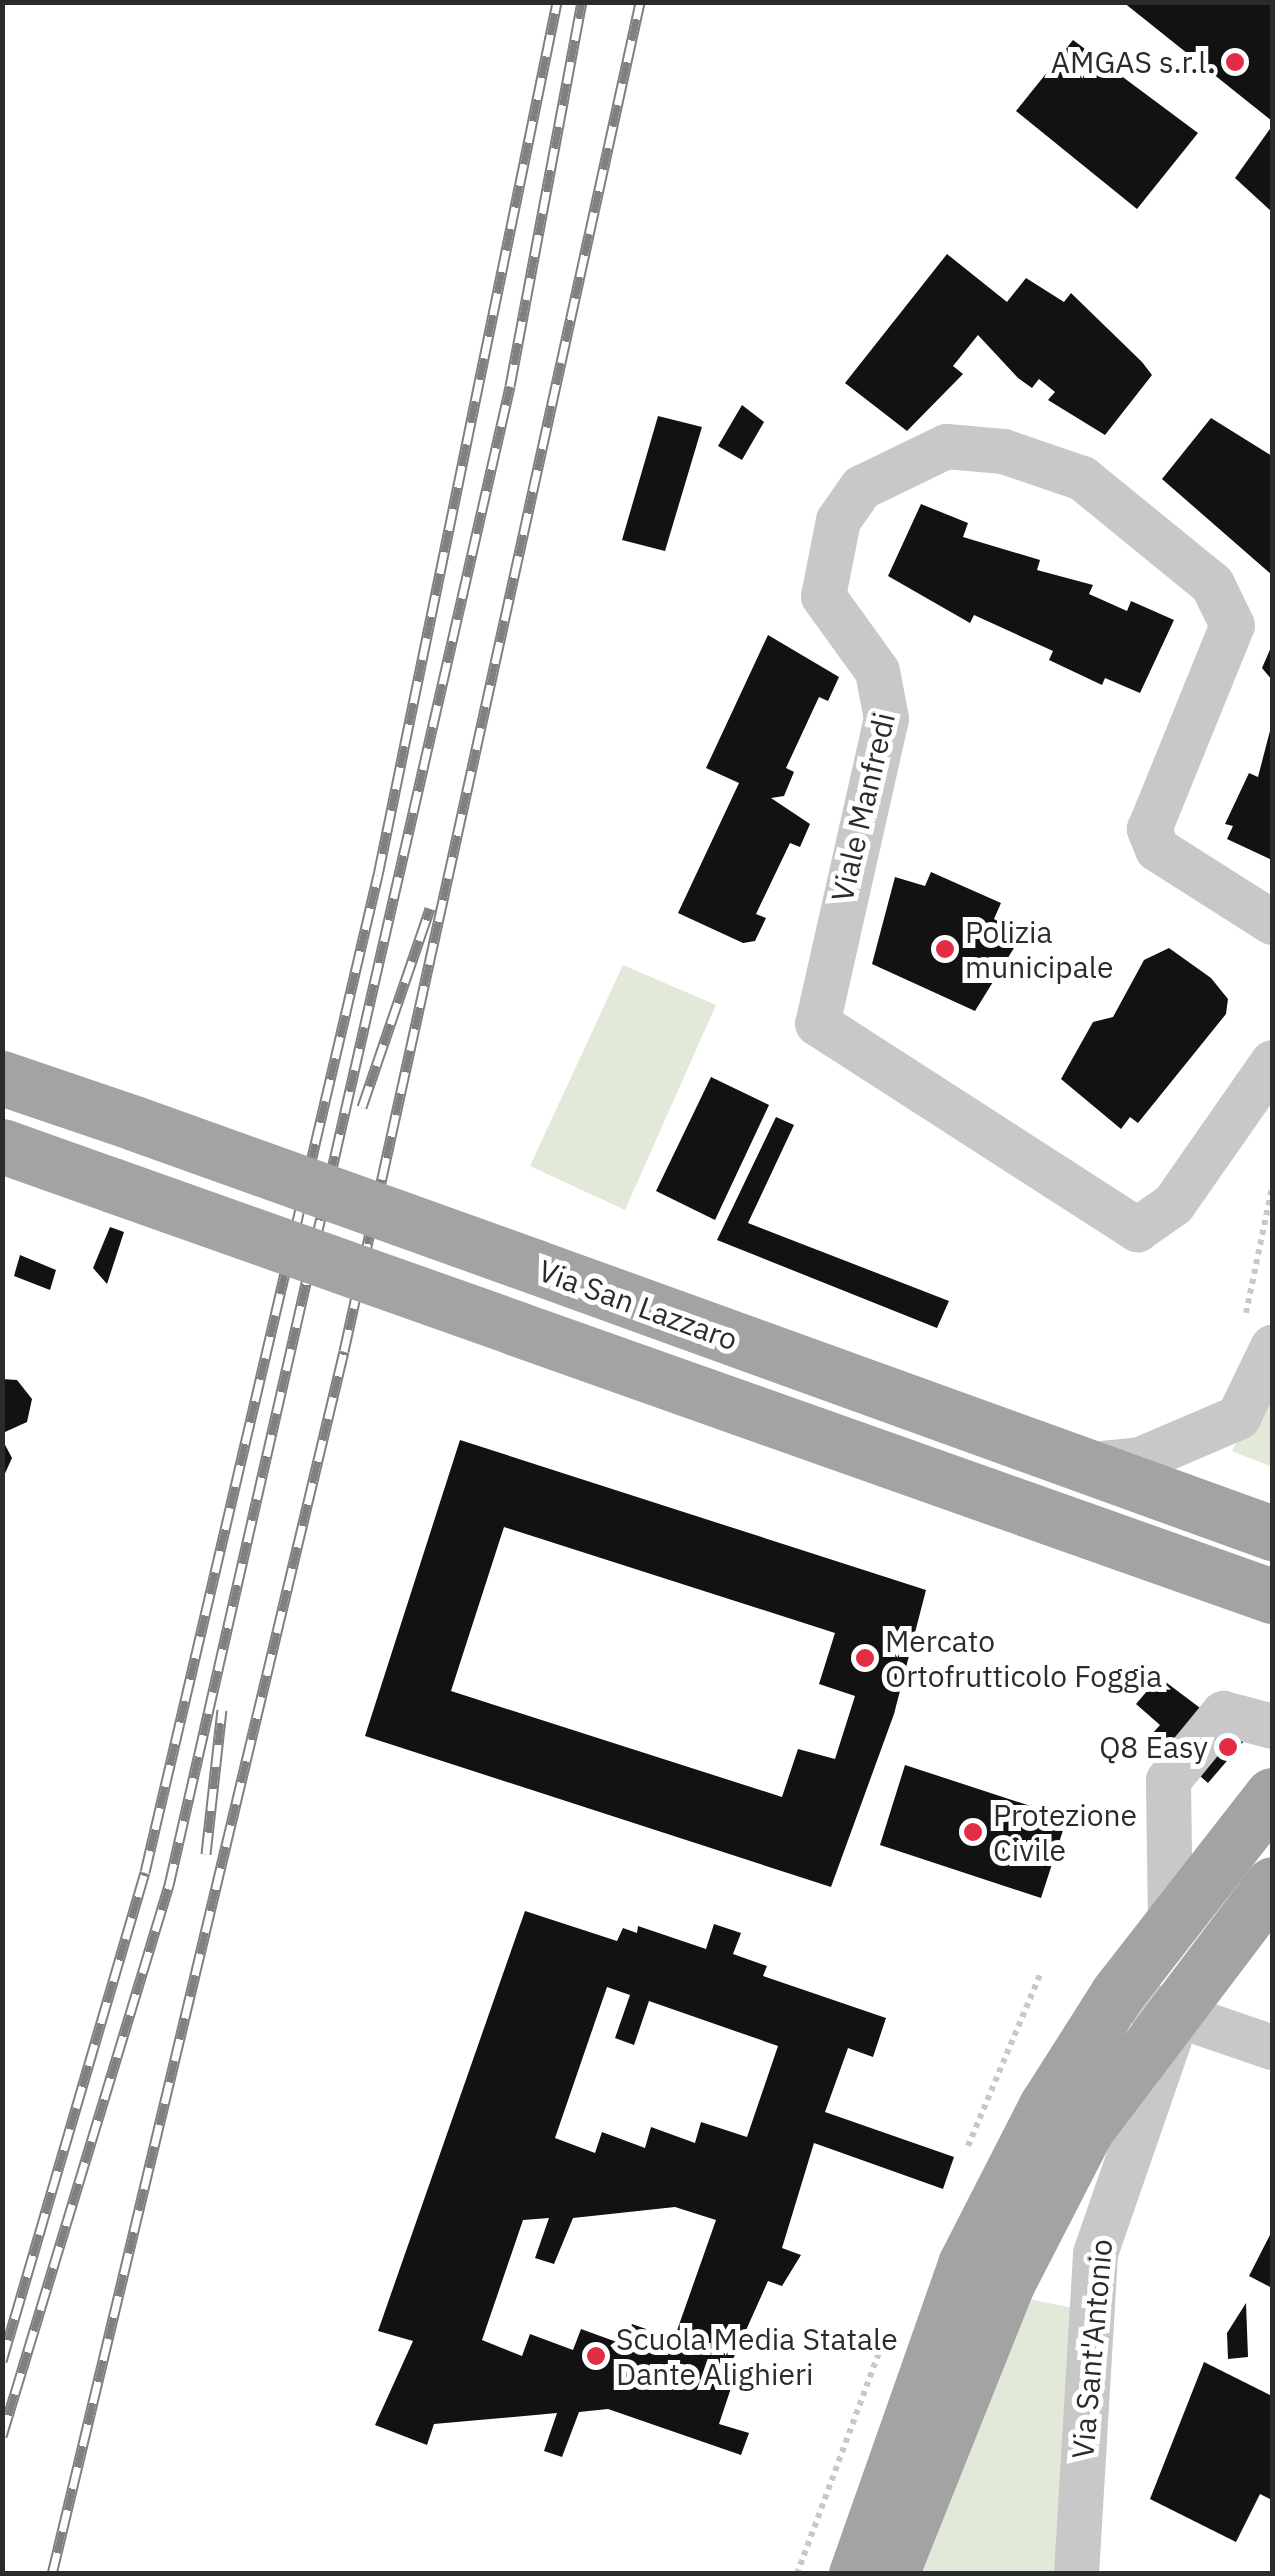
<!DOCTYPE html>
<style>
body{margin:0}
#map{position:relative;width:1275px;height:2576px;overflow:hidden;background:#fff;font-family:"IBM Plex Sans",sans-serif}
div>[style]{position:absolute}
.green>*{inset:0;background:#e3e9d8}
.building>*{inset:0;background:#121212}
.path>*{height:6px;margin-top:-3px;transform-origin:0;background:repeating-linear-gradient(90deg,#c8c8c8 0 5px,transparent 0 10px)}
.minor>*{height:45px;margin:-22.5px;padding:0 22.5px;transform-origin:22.5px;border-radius:22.5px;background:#c8c8c8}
.major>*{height:55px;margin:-27.5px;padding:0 27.5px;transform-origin:27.5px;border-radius:27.5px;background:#a3a3a3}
.rail>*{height:11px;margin-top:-5.5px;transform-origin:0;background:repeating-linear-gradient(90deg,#fff 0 22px,#808080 0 44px);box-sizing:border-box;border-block:2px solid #808080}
.major-bridge>*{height:55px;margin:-27.5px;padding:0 27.5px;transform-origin:27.5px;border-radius:27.5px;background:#a3a3a3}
.dots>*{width:28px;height:28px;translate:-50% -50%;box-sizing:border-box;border:5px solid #fff;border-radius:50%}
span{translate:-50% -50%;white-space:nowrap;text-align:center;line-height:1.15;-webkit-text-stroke:10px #fff;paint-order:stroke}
.poi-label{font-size:30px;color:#2b2b2b}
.right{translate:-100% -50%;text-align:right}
.left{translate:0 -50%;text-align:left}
.street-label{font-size:30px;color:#2b2b2b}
.frame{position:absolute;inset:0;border:5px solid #2b2b2b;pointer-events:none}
</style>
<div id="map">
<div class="green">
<i style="clip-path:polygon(623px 965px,716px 1005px,625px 1210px,530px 1166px)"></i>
<i style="clip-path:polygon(1272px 1378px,1272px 1467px,1232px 1451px)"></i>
<i style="clip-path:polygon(1015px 2296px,1082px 2310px,1055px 2573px,913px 2574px)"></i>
</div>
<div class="building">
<i style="clip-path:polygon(1123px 2px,1272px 2px,1272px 121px)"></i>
<i style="clip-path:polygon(1073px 40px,1198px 133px,1137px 209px,1016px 111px)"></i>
<i style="clip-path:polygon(1272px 126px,1272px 212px,1235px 178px)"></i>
<i style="clip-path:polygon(947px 254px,1007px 302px,1026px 278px,1064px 302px,1071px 293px,1142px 362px,1152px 375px,1105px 435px,1048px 400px,1055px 392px,1039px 379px,1032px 388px,1018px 378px,978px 335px,953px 366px,963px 374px,907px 431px,845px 383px)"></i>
<i style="clip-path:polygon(742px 405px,764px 422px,742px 460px,718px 446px)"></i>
<i style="clip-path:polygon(658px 416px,702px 427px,665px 551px,622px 540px)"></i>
<i style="clip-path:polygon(1211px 418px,1272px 456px,1272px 575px,1162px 479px)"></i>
<i style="clip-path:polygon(921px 504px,968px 523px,963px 537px,1040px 560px,1037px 570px,1093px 585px,1089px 594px,1127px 611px,1131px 601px,1174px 620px,1140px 693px,1105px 678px,1102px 685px,1049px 660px,1053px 651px,974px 615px,970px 623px,888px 576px)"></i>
<i style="clip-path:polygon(768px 635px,839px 677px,828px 701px,819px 697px,786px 768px,794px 772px,784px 796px,771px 798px,810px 824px,800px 847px,790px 843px,756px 914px,766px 918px,755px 941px,743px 943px,678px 913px,739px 783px,706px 768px)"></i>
<i style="clip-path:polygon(1272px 645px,1272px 680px,1262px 668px)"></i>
<i style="clip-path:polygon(1272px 723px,1272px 860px,1227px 839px,1233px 826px,1225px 824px,1249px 773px,1258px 777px)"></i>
<i style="clip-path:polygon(931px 872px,1001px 903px,994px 919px,1022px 935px,975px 1011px,872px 964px,895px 877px,925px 886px)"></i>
<i style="clip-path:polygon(1169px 948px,1211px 978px,1228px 999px,1226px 1014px,1138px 1123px,1130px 1117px,1121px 1129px,1061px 1079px,1093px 1022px,1113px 1017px,1144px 960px)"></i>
<i style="clip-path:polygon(711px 1077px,769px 1105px,715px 1220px,656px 1191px)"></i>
<i style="clip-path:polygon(776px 1117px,794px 1125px,748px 1223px,949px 1301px,937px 1328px,717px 1240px)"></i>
<i style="clip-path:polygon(110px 1227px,124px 1232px,107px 1284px,93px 1268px)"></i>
<i style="clip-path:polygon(20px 1255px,56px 1270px,50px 1290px,14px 1276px)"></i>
<i style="clip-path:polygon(2px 1379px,17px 1380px,32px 1399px,27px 1422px,5px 1432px)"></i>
<i style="clip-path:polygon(2px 1439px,12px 1458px,2px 1480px)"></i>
<i style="clip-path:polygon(evenodd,460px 1440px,926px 1590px,894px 1714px,831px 1887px,365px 1736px,460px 1440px,504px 1527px,835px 1633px,819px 1684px,855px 1696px,835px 1759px,798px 1749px,782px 1797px,451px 1691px,504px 1527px)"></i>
<i style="clip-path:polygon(1159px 1677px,1244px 1741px,1208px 1783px,1152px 1734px,1160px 1725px,1136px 1704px)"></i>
<i style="clip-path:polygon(905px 1765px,1067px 1818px,1041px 1898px,880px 1845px)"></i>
<i style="clip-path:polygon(evenodd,525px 1911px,617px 1941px,623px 1928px,637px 1933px,638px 1926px,706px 1949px,714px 1924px,741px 1933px,733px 1954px,767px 1966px,763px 1976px,886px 2018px,873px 2057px,848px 2048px,825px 2112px,954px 2157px,943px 2189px,814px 2143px,782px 2248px,801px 2255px,782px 2286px,768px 2281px,725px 2377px,734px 2379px,719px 2424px,749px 2433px,741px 2455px,608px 2409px,579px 2412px,562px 2457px,544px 2451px,557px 2413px,434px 2424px,427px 2445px,375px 2425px,413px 2341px,378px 2331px,525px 1911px,607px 1987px,630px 1995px,615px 2038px,634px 2045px,649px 2001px,778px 2046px,747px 2137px,701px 2122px,695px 2143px,651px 2127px,645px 2148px,602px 2132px,595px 2153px,555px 2138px,607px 1987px,525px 1911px,675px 2207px,716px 2220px,674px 2339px,632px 2324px,625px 2345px,581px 2329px,573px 2350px,530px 2334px,522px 2356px,482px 2340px,523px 2220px,549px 2218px,535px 2258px,554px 2264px,573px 2218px,675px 2207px)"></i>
<i style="clip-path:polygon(1272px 2231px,1272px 2288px,1249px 2276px)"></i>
<i style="clip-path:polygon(1246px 2303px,1248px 2357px,1228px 2359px,1227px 2333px)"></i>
<i style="clip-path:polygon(1204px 2362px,1272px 2396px,1272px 2500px,1260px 2494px,1236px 2542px,1150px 2499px)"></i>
</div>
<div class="path">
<i style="left:1246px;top:1313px;width:129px;rotate:-78.3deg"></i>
<i style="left:968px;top:2146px;width:189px;rotate:-67.2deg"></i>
<i style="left:797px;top:2574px;width:239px;rotate:-69.7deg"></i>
</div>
<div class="minor">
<i style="left:1272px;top:922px;width:136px;rotate:-147.6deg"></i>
<i style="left:1157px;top:849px;width:22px;rotate:-112deg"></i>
<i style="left:1149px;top:829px;width:220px;rotate:-67.9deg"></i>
<i style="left:1232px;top:625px;width:46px;rotate:-116deg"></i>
<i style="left:1212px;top:584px;width:168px;rotate:-140.8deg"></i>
<i style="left:1082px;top:478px;width:83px;rotate:-161.1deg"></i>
<i style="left:1003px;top:451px;width:57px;rotate:-175deg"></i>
<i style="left:946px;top:446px;width:94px;rotate:154.2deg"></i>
<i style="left:861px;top:487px;width:40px;rotate:124.9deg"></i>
<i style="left:838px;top:520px;width:77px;rotate:101.2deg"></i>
<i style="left:823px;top:596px;width:92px;rotate:54.2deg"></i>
<i style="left:877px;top:671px;width:48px;rotate:79.2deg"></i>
<i style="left:886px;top:718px;width:313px;rotate:102.7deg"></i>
<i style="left:817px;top:1023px;width:381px;rotate:32.8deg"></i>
<i style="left:1137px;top:1229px;width:44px;rotate:-34.8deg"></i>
<i style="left:1173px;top:1204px;width:173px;rotate:-55.1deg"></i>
<i style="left:1083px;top:1465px;width:57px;rotate:-6deg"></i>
<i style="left:1140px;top:1459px;width:107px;rotate:-23.2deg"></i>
<i style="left:1238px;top:1417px;width:78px;rotate:-64.1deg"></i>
<i style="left:1170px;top:1925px;width:145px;rotate:-90.8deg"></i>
<i style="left:1168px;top:1780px;width:87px;rotate:-50.6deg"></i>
<i style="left:1223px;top:1713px;width:51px;rotate:14.9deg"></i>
<i style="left:1117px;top:1994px;width:164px;rotate:18.9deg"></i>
<i style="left:1076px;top:2574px;width:322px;rotate:-86.6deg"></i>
<i style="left:1095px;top:2253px;width:226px;rotate:-70.9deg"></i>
</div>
<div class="major">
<i style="left:2px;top:1078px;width:139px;rotate:18.8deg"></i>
<i style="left:2px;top:1146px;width:117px;rotate:19.5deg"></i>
<i style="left:536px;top:1267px;width:783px;rotate:19.87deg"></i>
<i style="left:515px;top:1328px;width:803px;rotate:19.5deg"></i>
<i style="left:856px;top:2574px;width:329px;rotate:-70.6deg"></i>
<i style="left:965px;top:2264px;width:178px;rotate:-62.9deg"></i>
<i style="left:1046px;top:2106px;width:133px;rotate:-57.6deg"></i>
<i style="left:1117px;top:1994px;width:252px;rotate:-52.1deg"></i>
<i style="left:891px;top:2574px;width:312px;rotate:-68.2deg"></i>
<i style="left:1007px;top:2284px;width:173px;rotate:-62.8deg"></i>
<i style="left:1086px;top:2130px;width:308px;rotate:-52.9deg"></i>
</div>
<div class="rail">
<i style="left:362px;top:1107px;width:210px;rotate:-71.1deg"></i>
<i style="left:206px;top:1854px;width:145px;rotate:-83.7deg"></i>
<i style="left:2px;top:2361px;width:509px;rotate:-73.7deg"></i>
<i style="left:145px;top:1872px;width:1024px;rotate:-76.85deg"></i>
<i style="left:378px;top:875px;width:891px;rotate:-78.41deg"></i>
<i style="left:2px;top:2436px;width:576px;rotate:-73.14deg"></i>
<i style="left:169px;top:1885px;width:1537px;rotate:-77.18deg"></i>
<i style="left:510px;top:386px;width:391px;rotate:-79.4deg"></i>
<i style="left:52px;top:2574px;width:1257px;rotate:-76.57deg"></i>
<i style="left:344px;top:1351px;width:1381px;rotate:-77.62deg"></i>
</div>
<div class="major-bridge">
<i style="left:134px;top:1123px;width:427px;rotate:19.7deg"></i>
<i style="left:112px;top:1185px;width:428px;rotate:19.5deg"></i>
</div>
<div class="dots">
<i style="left:1235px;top:62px;background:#e32d47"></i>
<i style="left:945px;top:949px;background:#e32d47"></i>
<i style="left:865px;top:1658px;background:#e32d47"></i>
<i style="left:1228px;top:1747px;background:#e32d47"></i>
<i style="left:973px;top:1832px;background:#e32d47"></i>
<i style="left:596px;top:2356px;background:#e32d47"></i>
</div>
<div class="poi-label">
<span class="right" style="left:1215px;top:62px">AMGAS s.r.l.</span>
<span class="left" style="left:965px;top:949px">Polizia<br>municipale</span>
<span class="left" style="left:885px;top:1658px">Mercato<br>Ortofrutticolo Foggia</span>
<span class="right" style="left:1208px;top:1747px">Q8 Easy</span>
<span class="left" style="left:993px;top:1832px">Protezione<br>Civile</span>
<span class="left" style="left:616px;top:2356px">Scuola Media Statale<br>Dante Alighieri</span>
</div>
<div class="street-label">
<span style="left:863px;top:807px;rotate:-77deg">Viale Manfredi</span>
<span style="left:638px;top:1305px;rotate:20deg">Via San Lazzaro</span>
<span style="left:1092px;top:2349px;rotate:-85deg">Via Sant'Antonio</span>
</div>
<div class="frame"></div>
</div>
